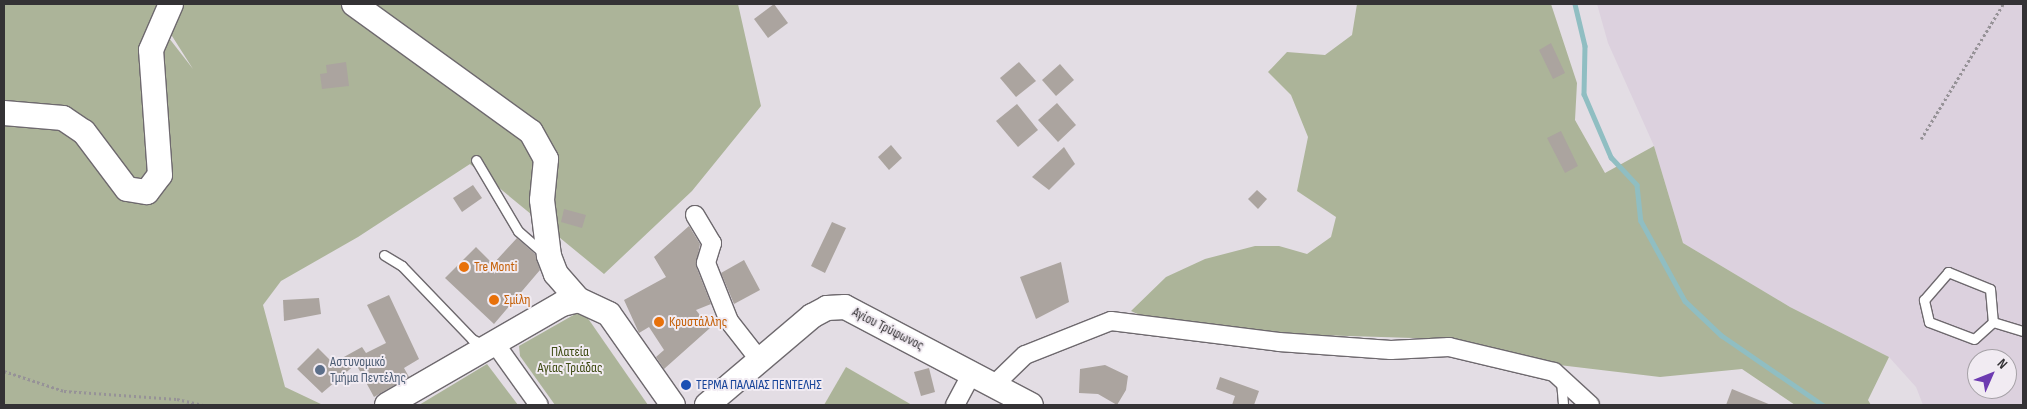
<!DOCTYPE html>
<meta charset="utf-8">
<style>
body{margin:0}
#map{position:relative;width:2027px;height:409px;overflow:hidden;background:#e3dde4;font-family:"Sofia Sans Condensed",sans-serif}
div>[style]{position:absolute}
.built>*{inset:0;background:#dcd1de}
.green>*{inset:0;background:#acb499}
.stream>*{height:4.5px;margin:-2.25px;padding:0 2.25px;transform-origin:2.25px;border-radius:2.25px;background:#90bec2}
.building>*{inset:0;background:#aba49f}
.path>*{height:2.5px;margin-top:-1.25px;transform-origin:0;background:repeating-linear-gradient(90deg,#969297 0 2.5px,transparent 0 5px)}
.roads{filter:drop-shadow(1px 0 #6e696e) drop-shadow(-1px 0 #6e696e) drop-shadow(0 1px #6e696e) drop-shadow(0 -1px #6e696e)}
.lane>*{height:9px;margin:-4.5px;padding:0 4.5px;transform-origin:4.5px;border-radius:4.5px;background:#fff}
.street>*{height:18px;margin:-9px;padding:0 9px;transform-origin:9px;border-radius:9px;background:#fff}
.secondary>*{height:24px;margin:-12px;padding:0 12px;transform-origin:12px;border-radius:12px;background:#fff}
.dots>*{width:14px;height:14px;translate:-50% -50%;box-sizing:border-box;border:2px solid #f1ebf2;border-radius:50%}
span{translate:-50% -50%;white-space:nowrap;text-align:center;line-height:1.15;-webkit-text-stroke:4px #f1ebf2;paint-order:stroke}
.food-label{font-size:14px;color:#c56008}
.left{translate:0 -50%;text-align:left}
.street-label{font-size:14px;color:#343235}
.park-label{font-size:14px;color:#404d15}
.service-label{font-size:14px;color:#4e5e75}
.transit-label{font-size:14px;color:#164399}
.frame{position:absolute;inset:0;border:5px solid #343235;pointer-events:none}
.north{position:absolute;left:1967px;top:349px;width:50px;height:50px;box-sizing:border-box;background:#f1ebf2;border:1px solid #a5a1a6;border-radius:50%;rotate:46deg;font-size:14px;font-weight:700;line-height:20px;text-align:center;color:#343235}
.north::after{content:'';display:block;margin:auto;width:18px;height:22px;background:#6d3ab1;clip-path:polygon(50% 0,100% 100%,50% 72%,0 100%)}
</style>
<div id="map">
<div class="built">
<i style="clip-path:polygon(evenodd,1597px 4px,2023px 4px,2023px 405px,1923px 405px,1916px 387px,1889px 357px,1790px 307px,1683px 243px,1654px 146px,1608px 43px,1597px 4px,1977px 359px,2007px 359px,2007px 389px,1977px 389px,1977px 359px)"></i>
</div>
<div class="green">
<i style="clip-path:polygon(4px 4px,738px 4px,761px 106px,692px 191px,604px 274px,470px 164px,358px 237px,281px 281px,263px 305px,285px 387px,323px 405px,4px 405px,4px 118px,52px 118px,79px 132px,115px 186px,127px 196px,149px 197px,167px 184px,169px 159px,155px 51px,162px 29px,193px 69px,158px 14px,149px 39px,157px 164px,155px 176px,136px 184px,118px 174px,83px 122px,53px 107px,4px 107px)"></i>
<i style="clip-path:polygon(1357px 4px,1551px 4px,1577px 83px,1575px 120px,1605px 173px,1654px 146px,1683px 243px,1790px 307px,1889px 357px,1868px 400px,1871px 405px,1795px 405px,1742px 369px,1660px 377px,1559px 365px,1446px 339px,1316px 335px,1155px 322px,1131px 311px,1166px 277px,1205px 259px,1255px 246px,1279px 246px,1307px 254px,1331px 237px,1336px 217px,1297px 191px,1308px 137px,1291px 95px,1268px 72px,1287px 52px,1325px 55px,1352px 35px)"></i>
<i style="clip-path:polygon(577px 313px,587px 317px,648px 405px,555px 405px,520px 356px,519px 346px)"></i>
<i style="clip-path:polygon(487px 364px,518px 405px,419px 405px)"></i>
<i style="clip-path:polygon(846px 367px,912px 405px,824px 405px)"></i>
</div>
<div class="stream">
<i style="left:1575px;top:4px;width:43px;rotate:76.6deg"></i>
<i style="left:1585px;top:46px;width:48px;rotate:91.2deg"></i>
<i style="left:1584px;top:94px;width:69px;rotate:66.8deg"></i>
<i style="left:1611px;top:157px;width:38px;rotate:47deg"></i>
<i style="left:1637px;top:185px;width:36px;rotate:84deg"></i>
<i style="left:1641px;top:221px;width:91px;rotate:61.2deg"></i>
<i style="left:1685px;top:301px;width:50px;rotate:43.4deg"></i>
<i style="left:1721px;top:335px;width:124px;rotate:34.5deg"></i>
</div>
<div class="building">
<i style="clip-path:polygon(774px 4px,788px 23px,768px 38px,754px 19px)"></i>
<i style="clip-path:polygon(1551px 43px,1565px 73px,1553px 79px,1539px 50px)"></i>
<i style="clip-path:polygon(346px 62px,349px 86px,322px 89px,320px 74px,327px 73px,326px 65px)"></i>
<i style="clip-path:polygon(1019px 62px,1036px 81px,1016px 97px,1000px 78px)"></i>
<i style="clip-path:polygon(1060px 64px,1074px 80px,1056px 96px,1042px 80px)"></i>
<i style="clip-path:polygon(1057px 103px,1076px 125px,1058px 142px,1038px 120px)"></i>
<i style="clip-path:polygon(1017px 104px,1038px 130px,1018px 147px,996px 121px)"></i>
<i style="clip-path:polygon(1561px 131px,1578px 166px,1565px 173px,1547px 138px)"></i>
<i style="clip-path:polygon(891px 145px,902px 158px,889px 170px,878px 157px)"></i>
<i style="clip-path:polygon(1064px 147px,1075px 164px,1049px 190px,1032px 177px)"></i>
<i style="clip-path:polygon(473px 185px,482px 198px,462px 212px,453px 198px)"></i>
<i style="clip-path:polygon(1257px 190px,1267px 199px,1258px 209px,1248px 199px)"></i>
<i style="clip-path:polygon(564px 209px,586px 215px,582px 228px,561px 222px)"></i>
<i style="clip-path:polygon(832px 222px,846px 228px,825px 273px,811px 266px)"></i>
<i style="clip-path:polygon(689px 226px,700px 244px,696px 266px,711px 304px,696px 310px,710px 328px,664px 369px,656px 357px,664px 350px,649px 327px,639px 333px,624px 300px,666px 277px,654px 257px)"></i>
<i style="clip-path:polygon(517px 238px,535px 254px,540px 270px,494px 324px,445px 278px,476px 247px,493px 264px)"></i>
<i style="clip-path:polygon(744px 260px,760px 290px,734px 304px,721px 273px)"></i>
<i style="clip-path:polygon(1061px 262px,1069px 302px,1036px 319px,1020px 277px)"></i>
<i style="clip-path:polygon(389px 295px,419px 359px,404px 368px,409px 377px,374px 397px,356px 364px,322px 393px,297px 369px,318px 348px,333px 363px,362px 347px,366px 353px,386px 343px,367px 305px)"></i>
<i style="clip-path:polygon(319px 298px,321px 314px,284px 321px,283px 300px)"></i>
<i style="clip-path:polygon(1105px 365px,1128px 376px,1126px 390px,1117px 405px,1098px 394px,1079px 393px,1080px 369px)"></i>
<i style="clip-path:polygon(929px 368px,935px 392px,921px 396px,914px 372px)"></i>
<i style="clip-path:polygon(1220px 377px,1259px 391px,1254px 405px,1232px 405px,1235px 396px,1216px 389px)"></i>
<i style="clip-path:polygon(1732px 389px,1771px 405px,1726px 405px)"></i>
</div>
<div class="path">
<i style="left:1921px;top:139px;width:158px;rotate:-58.7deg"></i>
<i style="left:4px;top:371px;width:63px;rotate:18.4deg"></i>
<i style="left:64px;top:391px;width:113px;rotate:4deg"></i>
<i style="left:177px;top:399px;width:28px;rotate:13deg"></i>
</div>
<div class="roads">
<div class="lane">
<i style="left:476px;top:160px;width:82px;rotate:59.4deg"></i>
<i style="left:518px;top:231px;width:37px;rotate:41deg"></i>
<i style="left:384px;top:255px;width:21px;rotate:31deg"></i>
<i style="left:402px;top:266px;width:101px;rotate:46.2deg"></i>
<i style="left:472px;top:339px;width:16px;rotate:27deg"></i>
<i style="left:1948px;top:272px;width:45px;rotate:22deg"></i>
<i style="left:1990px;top:289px;width:33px;rotate:85deg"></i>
<i style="left:1993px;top:322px;width:25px;rotate:138deg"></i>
<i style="left:1974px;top:339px;width:48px;rotate:-159.3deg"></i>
<i style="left:1929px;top:322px;width:23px;rotate:-103deg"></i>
<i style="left:1924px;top:300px;width:37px;rotate:-49deg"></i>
<i style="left:1993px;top:322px;width:31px;rotate:17deg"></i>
<i style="left:1561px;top:381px;width:24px;rotate:85deg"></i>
</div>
<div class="street">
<i style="left:695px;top:215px;width:33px;rotate:59deg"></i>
<i style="left:712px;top:243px;width:21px;rotate:107deg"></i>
<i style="left:706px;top:263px;width:62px;rotate:68.4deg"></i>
<i style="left:729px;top:321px;width:52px;rotate:52deg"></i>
<i style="left:494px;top:342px;width:77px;rotate:54.5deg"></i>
<i style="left:994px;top:385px;width:43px;rotate:-44.1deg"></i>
<i style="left:1025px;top:355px;width:92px;rotate:-21.6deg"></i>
<i style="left:1111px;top:321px;width:169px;rotate:7.1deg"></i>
<i style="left:1279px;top:342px;width:112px;rotate:4.1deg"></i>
<i style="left:1391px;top:350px;width:58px;rotate:-3deg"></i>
<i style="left:1449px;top:347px;width:108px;rotate:13.4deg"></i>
<i style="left:1554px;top:372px;width:49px;rotate:42.5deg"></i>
<i style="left:955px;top:405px;width:36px;rotate:-62deg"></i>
</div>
<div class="secondary">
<i style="left:354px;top:4px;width:218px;rotate:35.9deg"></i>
<i style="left:531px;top:132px;width:31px;rotate:61deg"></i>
<i style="left:546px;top:159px;width:41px;rotate:95.6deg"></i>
<i style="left:542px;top:200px;width:56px;rotate:82.9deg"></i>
<i style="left:549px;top:256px;width:19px;rotate:69deg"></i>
<i style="left:556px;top:274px;width:35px;rotate:49deg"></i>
<i style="left:4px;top:113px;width:59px;rotate:4.8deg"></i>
<i style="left:63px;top:118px;width:25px;rotate:34deg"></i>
<i style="left:84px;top:132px;width:71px;rotate:53deg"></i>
<i style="left:127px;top:189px;width:20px;rotate:9deg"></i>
<i style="left:147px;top:192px;width:21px;rotate:-53deg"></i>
<i style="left:160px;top:175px;width:125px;rotate:-94.1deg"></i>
<i style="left:151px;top:50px;width:50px;rotate:-66.5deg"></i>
<i style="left:387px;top:405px;width:202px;rotate:-30deg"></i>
<i style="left:562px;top:304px;width:17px;rotate:-13deg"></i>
<i style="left:579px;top:300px;width:33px;rotate:25deg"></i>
<i style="left:609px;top:314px;width:111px;rotate:54.9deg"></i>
<i style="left:707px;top:405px;width:138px;rotate:-40.3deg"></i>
<i style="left:812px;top:316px;width:17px;rotate:-28deg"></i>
<i style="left:827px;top:308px;width:18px;rotate:-3deg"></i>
<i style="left:845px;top:307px;width:210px;rotate:27.8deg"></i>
</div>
</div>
<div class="dots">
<i style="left:464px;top:267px;background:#e8710a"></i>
<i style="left:494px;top:300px;background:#e8710a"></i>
<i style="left:659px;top:322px;background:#e8710a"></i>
<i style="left:320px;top:370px;background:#5c6f8a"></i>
<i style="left:686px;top:385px;background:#1a4fb4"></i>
</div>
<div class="food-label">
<span class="left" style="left:474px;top:267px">Tre Monti</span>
<span class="left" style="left:504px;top:300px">Σμίλη</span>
<span class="left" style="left:669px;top:322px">Κρυστάλλης</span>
</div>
<div class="street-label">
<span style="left:888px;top:329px;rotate:27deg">Αγίου Τρύφωνος</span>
</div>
<div class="park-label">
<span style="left:570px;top:360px">Πλατεία<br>Αγίας Τριάδας</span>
</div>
<div class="service-label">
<span class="left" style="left:330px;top:370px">Αστυνομικό<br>Τμήμα Πεντέλης</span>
</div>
<div class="transit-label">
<span class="left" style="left:696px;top:385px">ΤΕΡΜΑ ΠΑΛΑΙΑΣ ΠΕΝΤΕΛΗΣ</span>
</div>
<div class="frame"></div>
<div class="north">N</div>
</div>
